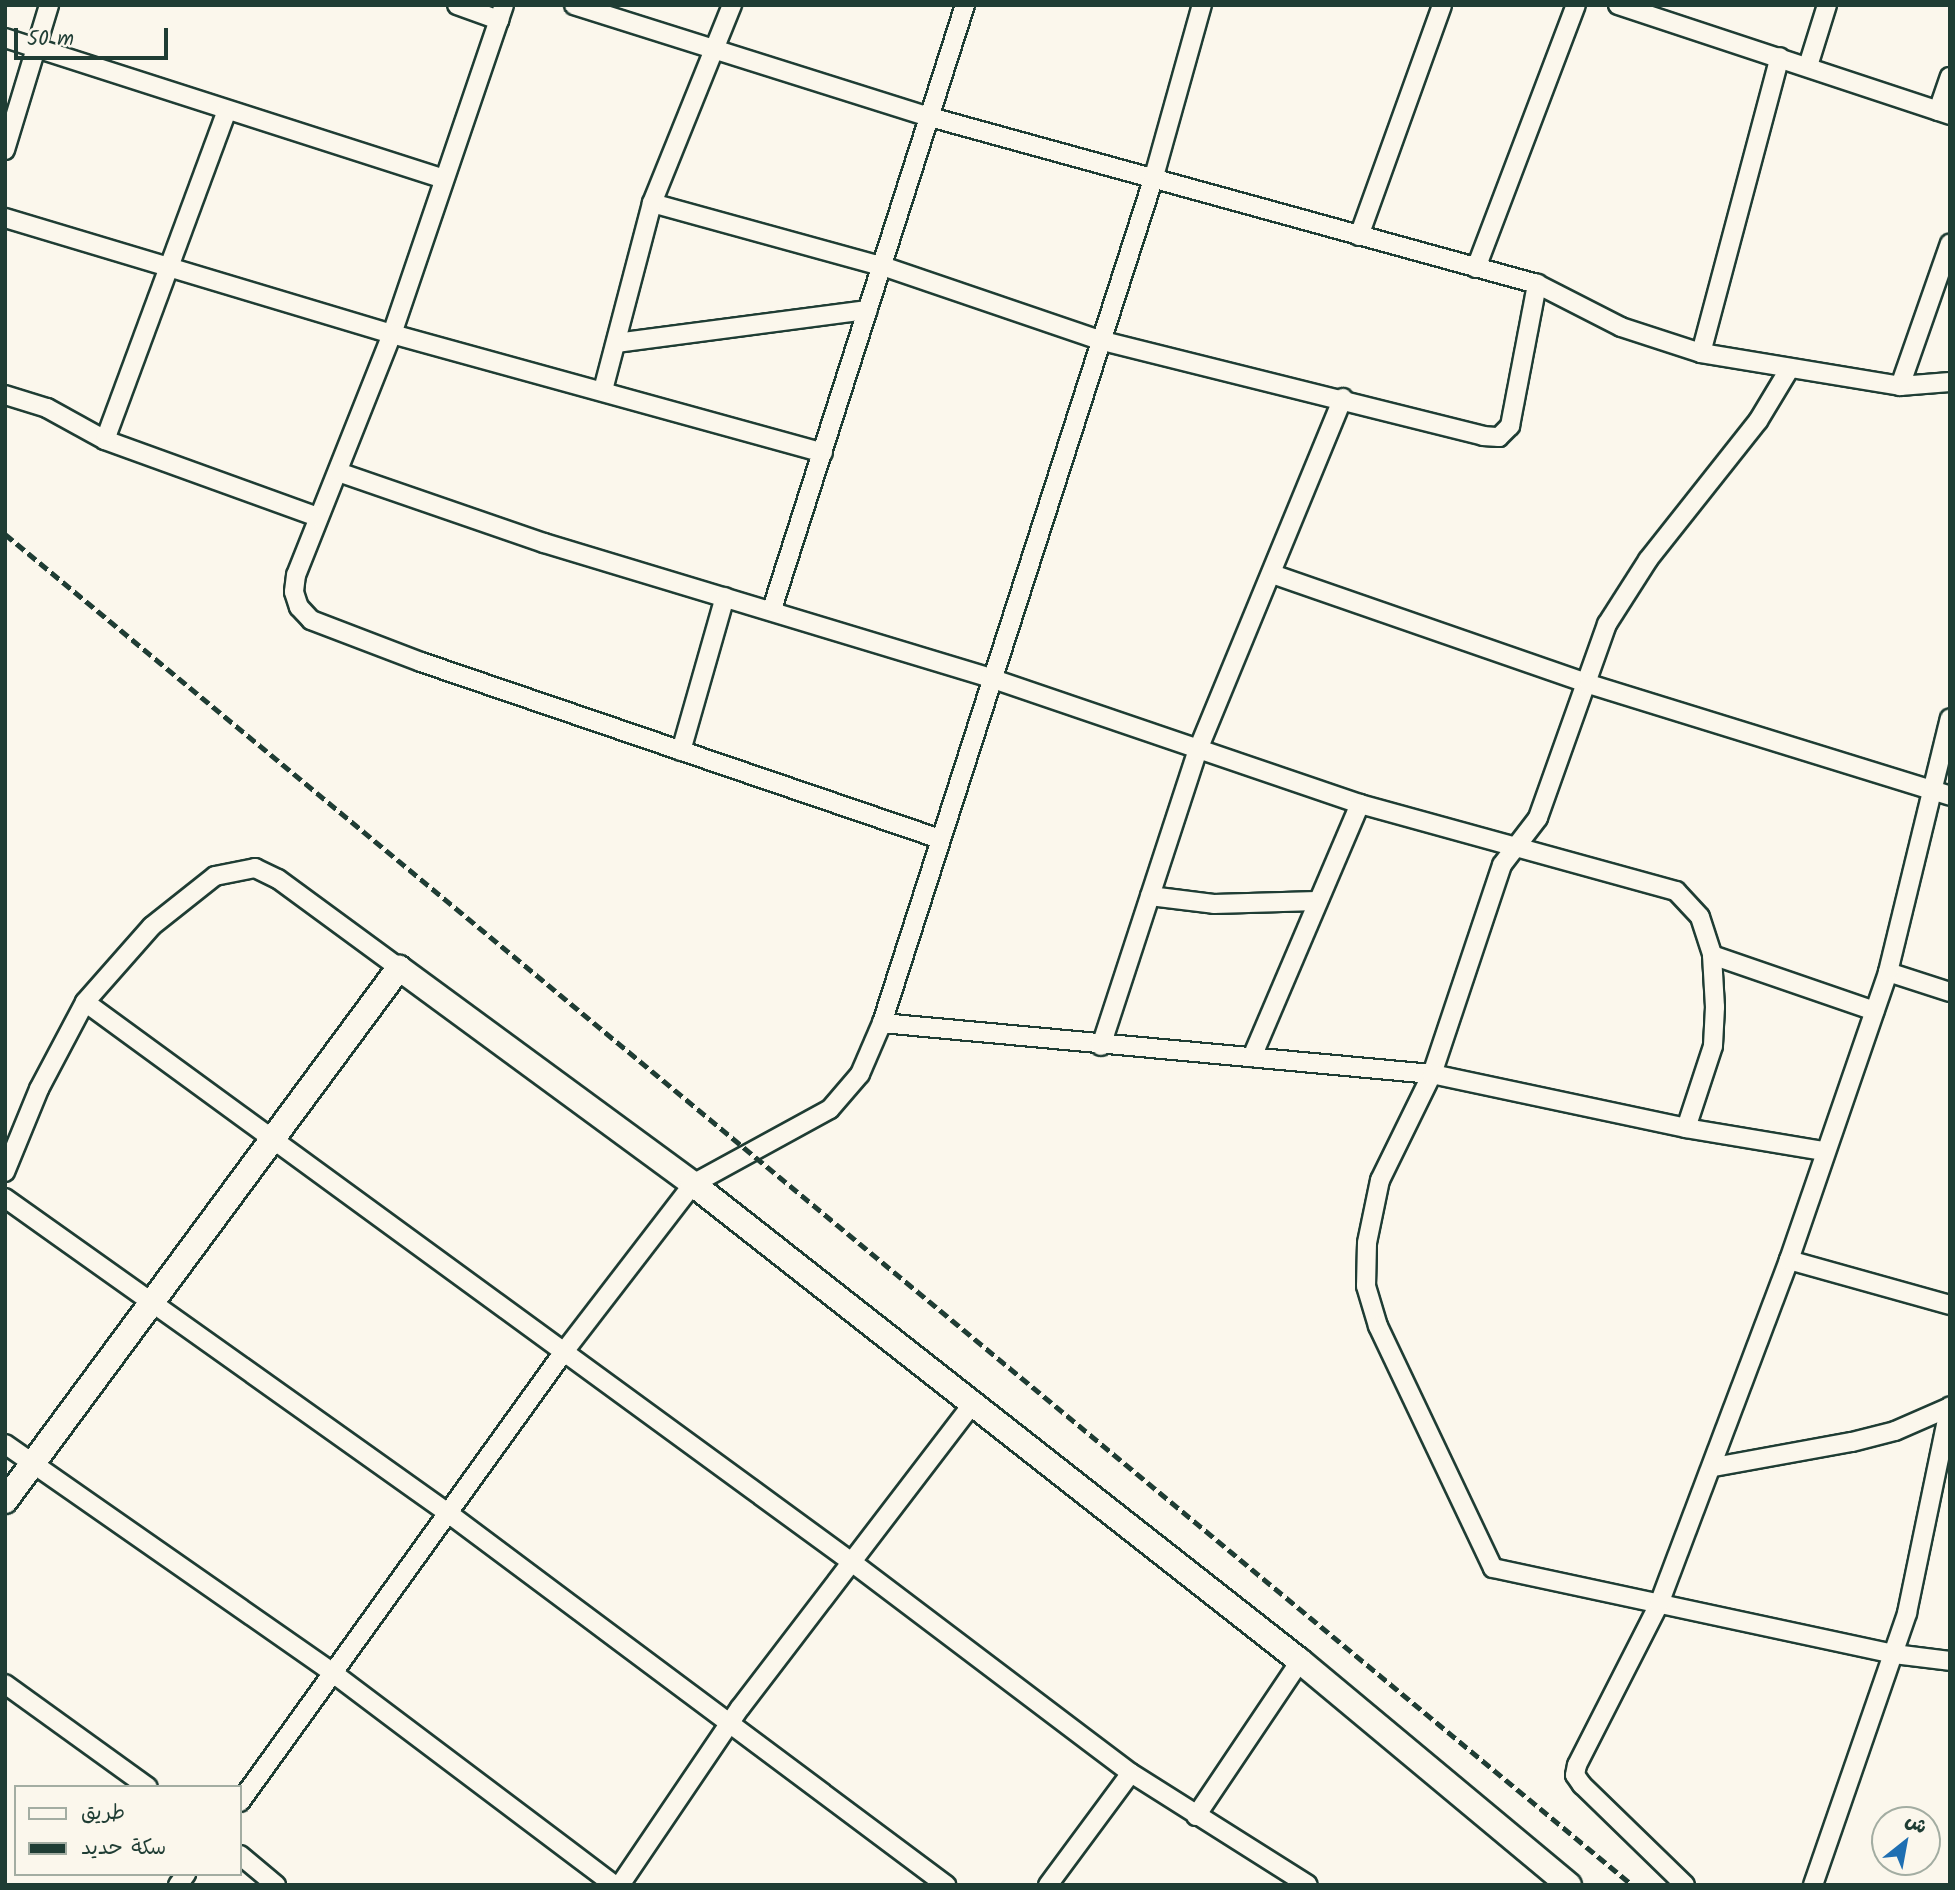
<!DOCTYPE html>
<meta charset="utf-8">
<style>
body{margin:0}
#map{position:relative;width:1955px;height:1890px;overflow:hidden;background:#fbf7ec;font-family:Kalam,"Playpen Sans Arabic",sans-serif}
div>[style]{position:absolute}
.roads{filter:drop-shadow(2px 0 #1f3d34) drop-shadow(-2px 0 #1f3d34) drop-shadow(0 2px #1f3d34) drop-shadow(0 -2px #1f3d34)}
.street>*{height:18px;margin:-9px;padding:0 9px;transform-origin:9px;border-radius:9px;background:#fbf7ec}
.secondary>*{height:24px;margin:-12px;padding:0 12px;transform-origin:12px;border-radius:12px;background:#fbf7ec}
.rail>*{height:5px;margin-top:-2.5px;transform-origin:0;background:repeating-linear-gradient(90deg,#1f3d34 0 10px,transparent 0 15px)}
span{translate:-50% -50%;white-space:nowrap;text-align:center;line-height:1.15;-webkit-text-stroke:6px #fbf7ec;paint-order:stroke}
.frame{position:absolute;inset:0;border:7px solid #1f3d34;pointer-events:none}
.legend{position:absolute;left:14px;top:1785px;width:228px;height:91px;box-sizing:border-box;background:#fbf7ec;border:2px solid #a3ada2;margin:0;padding:9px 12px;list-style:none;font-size:21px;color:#1f3d34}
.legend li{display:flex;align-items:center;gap:14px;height:35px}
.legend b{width:35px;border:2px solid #a3ada2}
.north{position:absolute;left:1871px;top:1806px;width:70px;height:70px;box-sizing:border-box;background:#fbf7ec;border:2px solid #a3ada2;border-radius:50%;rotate:31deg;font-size:19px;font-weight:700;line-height:28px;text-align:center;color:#1f3d34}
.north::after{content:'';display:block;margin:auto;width:24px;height:32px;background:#1f6fb2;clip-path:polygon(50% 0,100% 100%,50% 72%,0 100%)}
.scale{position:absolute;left:14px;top:28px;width:154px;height:32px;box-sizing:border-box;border:4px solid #1f3d34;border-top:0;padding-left:9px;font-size:21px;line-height:24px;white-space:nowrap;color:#1f3d34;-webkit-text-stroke:5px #fbf7ec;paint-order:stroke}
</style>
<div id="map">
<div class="roads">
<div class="street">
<i style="left:457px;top:5px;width:45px;rotate:19.7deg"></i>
<i style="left:504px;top:5px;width:348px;rotate:108.8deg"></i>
<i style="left:392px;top:334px;width:259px;rotate:111.7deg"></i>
<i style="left:296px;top:575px;width:17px;rotate:97deg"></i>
<i style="left:294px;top:592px;width:16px;rotate:72deg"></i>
<i style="left:299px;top:607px;width:18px;rotate:47deg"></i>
<i style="left:311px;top:620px;width:118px;rotate:20.9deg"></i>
<i style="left:421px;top:662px;width:548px;rotate:18.83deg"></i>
<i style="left:574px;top:5px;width:373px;rotate:17.5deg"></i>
<i style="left:930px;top:117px;width:630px;rotate:15.38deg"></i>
<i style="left:1537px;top:284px;width:94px;rotate:27.1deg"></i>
<i style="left:1621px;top:327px;width:84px;rotate:18deg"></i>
<i style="left:1701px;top:353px;width:202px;rotate:9.4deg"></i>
<i style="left:1900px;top:386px;width:50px;rotate:-4.6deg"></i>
<i style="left:1618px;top:5px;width:350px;rotate:18.3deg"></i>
<i style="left:5px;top:38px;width:460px;rotate:17.8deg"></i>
<i style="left:1808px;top:66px;width:64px;rotate:-72.7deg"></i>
<i style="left:1938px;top:111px;width:36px;rotate:-71deg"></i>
<i style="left:5px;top:150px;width:152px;rotate:-73.1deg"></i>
<i style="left:652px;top:203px;width:242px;rotate:15.4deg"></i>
<i style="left:885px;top:267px;width:226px;rotate:18.8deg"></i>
<i style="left:1099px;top:340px;width:396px;rotate:14deg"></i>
<i style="left:1483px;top:436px;width:16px;rotate:4deg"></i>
<i style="left:1499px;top:437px;width:16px;rotate:-45deg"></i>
<i style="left:1510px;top:426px;width:145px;rotate:-79.2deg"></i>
<i style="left:5px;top:218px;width:404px;rotate:16.7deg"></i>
<i style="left:392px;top:334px;width:447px;rotate:15.4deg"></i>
<i style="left:1359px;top:236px;width:245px;rotate:-70.2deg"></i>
<i style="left:1476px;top:268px;width:281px;rotate:-69.2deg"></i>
<i style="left:616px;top:343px;width:254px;rotate:-7.5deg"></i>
<i style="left:1701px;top:353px;width:306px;rotate:-75.1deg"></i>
<i style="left:1790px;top:368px;width:62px;rotate:121.1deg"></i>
<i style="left:1758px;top:421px;width:177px;rotate:128.4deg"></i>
<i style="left:1648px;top:560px;width:76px;rotate:122.6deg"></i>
<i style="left:1607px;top:624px;width:206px;rotate:109.6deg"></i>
<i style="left:1538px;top:818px;width:59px;rotate:127.5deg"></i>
<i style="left:1502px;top:865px;width:220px;rotate:108.5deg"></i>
<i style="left:1432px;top:1074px;width:118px;rotate:116.1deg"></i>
<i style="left:1380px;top:1180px;width:64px;rotate:101.7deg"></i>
<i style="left:1367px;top:1243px;width:43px;rotate:91.3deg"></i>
<i style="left:1366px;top:1286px;width:42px;rotate:73.3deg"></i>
<i style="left:1378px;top:1326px;width:268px;rotate:64.6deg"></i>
<i style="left:1493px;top:1568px;width:410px;rotate:12.1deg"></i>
<i style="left:1894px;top:1654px;width:56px;rotate:7.1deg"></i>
<i style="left:1900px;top:386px;width:151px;rotate:-70.7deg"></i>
<i style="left:603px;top:390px;width:193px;rotate:-75.3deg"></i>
<i style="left:652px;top:203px;width:214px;rotate:-68deg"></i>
<i style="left:5px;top:395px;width:44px;rotate:17.2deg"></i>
<i style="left:47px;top:408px;width:66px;rotate:28.9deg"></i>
<i style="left:105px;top:440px;width:226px;rotate:19.9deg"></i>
<i style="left:105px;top:440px;width:351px;rotate:-69.7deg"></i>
<i style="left:338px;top:472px;width:218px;rotate:19deg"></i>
<i style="left:544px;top:543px;width:466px;rotate:16.8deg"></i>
<i style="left:990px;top:678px;width:391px;rotate:18.8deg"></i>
<i style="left:1360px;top:804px;width:328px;rotate:15.4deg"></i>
<i style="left:1676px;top:891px;width:35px;rotate:47deg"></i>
<i style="left:1700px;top:917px;width:40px;rotate:72deg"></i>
<i style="left:1712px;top:955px;width:52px;rotate:86.7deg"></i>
<i style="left:1715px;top:1007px;width:39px;rotate:93deg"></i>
<i style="left:1713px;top:1046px;width:86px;rotate:108.2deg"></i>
<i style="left:1272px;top:574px;width:336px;rotate:19.1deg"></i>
<i style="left:1589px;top:684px;width:378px;rotate:17.2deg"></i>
<i style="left:772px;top:609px;width:634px;rotate:-72.28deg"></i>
<i style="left:681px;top:751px;width:160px;rotate:-74.1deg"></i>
<i style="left:1150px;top:896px;width:64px;rotate:7.1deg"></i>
<i style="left:1214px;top:904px;width:103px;rotate:-1.7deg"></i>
<i style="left:1712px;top:955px;width:172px;rotate:19deg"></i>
<i style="left:1888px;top:972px;width:65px;rotate:17.9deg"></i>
<i style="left:85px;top:1002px;width:951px;rotate:36.15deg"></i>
<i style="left:853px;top:1563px;width:348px;rotate:37.1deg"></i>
<i style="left:1131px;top:1773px;width:209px;rotate:32.3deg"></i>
<i style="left:882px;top:1023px;width:552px;rotate:5.3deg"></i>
<i style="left:1432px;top:1074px;width:260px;rotate:12deg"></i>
<i style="left:1686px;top:1128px;width:140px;rotate:9.5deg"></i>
<i style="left:1101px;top:1046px;width:309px;rotate:-71.9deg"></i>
<i style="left:1197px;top:752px;width:383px;rotate:-67.6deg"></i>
<i style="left:1252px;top:1057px;width:275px;rotate:-66.9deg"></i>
<i style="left:5px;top:1172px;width:90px;rotate:-67.7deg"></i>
<i style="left:39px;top:1089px;width:98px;rotate:-62.1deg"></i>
<i style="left:85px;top:1002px;width:101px;rotate:-48.6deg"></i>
<i style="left:152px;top:926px;width:80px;rotate:-38.4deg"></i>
<i style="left:215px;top:876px;width:41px;rotate:-11.3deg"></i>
<i style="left:255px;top:868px;width:25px;rotate:26deg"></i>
<i style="left:278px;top:879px;width:150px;rotate:36.3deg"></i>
<i style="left:5px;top:1198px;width:544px;rotate:35.42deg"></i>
<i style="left:448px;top:1513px;width:622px;rotate:36.76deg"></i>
<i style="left:1789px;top:1260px;width:167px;rotate:15.6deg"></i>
<i style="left:5px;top:1444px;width:400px;rotate:34.9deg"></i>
<i style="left:333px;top:1673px;width:352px;rotate:37deg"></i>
<i style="left:1714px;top:1467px;width:140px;rotate:-10.3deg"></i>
<i style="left:1852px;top:1442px;width:44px;rotate:-14.3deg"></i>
<i style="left:1895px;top:1431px;width:60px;rotate:-23.6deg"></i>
<i style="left:5px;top:1684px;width:176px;rotate:35.8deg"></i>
<i style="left:240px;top:1802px;width:553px;rotate:-54.27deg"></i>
<i style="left:563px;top:1353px;width:213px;rotate:-52.4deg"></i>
<i style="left:693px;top:1184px;width:156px;rotate:-28.7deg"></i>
<i style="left:830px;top:1109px;width:46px;rotate:-49.4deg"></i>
<i style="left:860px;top:1074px;width:56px;rotate:-66.7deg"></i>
<i style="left:882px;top:1023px;width:885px;rotate:-72.18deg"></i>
<i style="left:1153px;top:180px;width:182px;rotate:-74.4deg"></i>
<i style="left:1196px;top:1816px;width:187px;rotate:-56.1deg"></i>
<i style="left:240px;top:1855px;width:47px;rotate:39.8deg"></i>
<i style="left:178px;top:1885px;width:14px;rotate:-54deg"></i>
<i style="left:620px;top:1885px;width:214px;rotate:-55.9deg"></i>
<i style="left:740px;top:1708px;width:380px;rotate:-52.6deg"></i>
<i style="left:1048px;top:1885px;width:139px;rotate:-53.5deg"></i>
<i style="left:1685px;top:1885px;width:144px;rotate:-135.8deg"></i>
<i style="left:1582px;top:1785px;width:12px;rotate:-125deg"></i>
<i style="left:1575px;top:1775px;width:10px;rotate:-79deg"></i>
<i style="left:1577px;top:1765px;width:181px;rotate:-63deg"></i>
<i style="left:1659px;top:1604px;width:368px;rotate:-69.3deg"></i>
<i style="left:1789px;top:1260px;width:305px;rotate:-71deg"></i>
<i style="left:1888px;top:972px;width:261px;rotate:-76.3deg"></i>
<i style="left:1813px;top:1885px;width:288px;rotate:-70.9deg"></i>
<i style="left:1907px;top:1613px;width:211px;rotate:-78.3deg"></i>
</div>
<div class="secondary">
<i style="left:5px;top:1501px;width:663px;rotate:-53.53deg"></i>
<i style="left:399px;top:968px;width:365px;rotate:36.3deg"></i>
<i style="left:693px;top:1184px;width:772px;rotate:38.16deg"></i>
<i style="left:1300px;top:1661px;width:350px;rotate:39.8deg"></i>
</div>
</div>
<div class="rail">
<i style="left:5px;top:534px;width:2115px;rotate:39.7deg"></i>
</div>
<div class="frame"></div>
<ul class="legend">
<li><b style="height:9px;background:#fbf7ec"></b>طريق</li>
<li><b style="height:9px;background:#1f3d34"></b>سكة حديد</li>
</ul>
<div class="north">ش</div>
<div class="scale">50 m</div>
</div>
